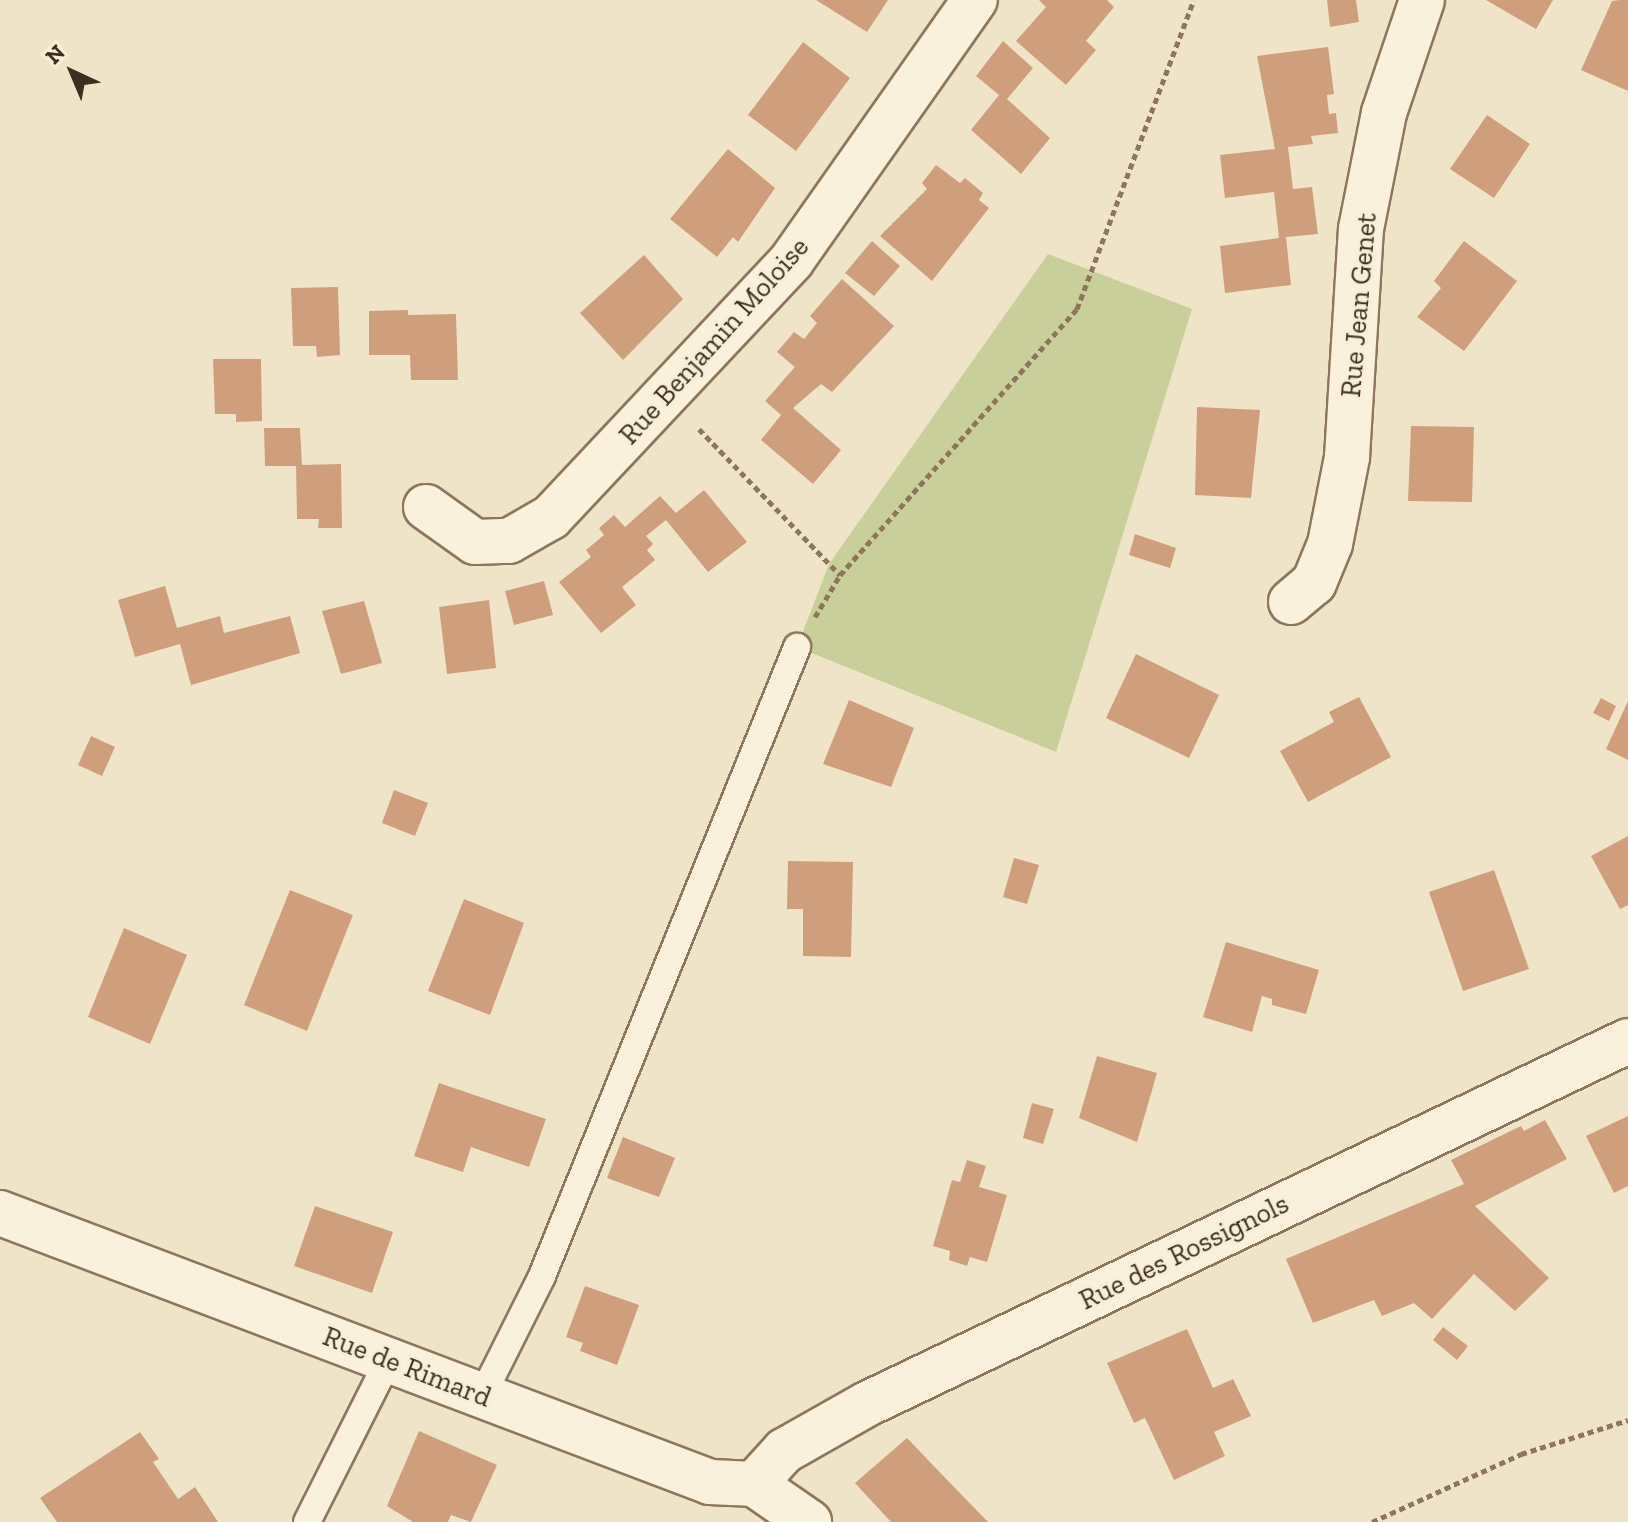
<!DOCTYPE html>
<style>
body{margin:0}
#map{position:relative;width:1628px;height:1522px;overflow:hidden;background:#f0e4c8;font-family:"Zilla Slab",serif}
div>[style]{position:absolute}
.green>*{inset:0;background:#c9cf9b}
.building>*{inset:0;background:#cf9f7d}
.path>*{height:5px;margin-top:-2.5px;transform-origin:0;background:repeating-linear-gradient(90deg,#8d765c 0 6px,transparent 0 10px)}
.roads{filter:drop-shadow(2px 0 #8d765c) drop-shadow(-2px 0 #8d765c) drop-shadow(0 2px #8d765c) drop-shadow(0 -2px #8d765c)}
.service>*{height:26px;margin:-13px;padding:0 13px;transform-origin:13px;border-radius:13px;background:#faf1dc}
.minor>*{height:44px;margin:-22px;padding:0 22px;transform-origin:22px;border-radius:22px;background:#faf1dc}
.tertiary>*{height:44px;margin:-22px;padding:0 22px;transform-origin:22px;border-radius:22px;background:#faf1dc}
span{translate:-50% -50%;white-space:nowrap;text-align:center;line-height:1.15;-webkit-text-stroke:6px #f7eed8;paint-order:stroke}
.street-label{font-size:28px;color:#3d2e20}
.north{position:absolute;left:32px;top:32px;width:80px;height:80px;-webkit-text-stroke:6px #f7eed8;paint-order:stroke;rotate:316deg;font-size:22px;font-weight:700;line-height:32px;text-align:center;color:#3d2e20}
.north::after{content:'';display:block;margin:auto;width:28px;height:36px;background:#3d2e20;clip-path:polygon(50% 0,100% 100%,50% 72%,0 100%)}
</style>
<div id="map">
<div class="green">
<i style="clip-path:polygon(1048px 254px,1192px 309px,1056px 752px,797px 647px,829px 564px)"></i>
</div>
<div class="building">
<i style="clip-path:polygon(816px 0,888px 0,867px 32px)"></i>
<i style="clip-path:polygon(1039px 0,1107px 0,1114px 7px,1086px 41px,1096px 50px,1066px 85px,1016px 41px,1046px 7px)"></i>
<i style="clip-path:polygon(1327px 0,1356px 0,1359px 22px,1330px 27px)"></i>
<i style="clip-path:polygon(1486px 0,1553px 0,1536px 29px)"></i>
<i style="clip-path:polygon(1620px 0,1628px 0,1628px 91px,1581px 70px,1612px 1px)"></i>
<i style="clip-path:polygon(1003px 41px,1033px 68px,1007px 99px,1050px 138px,1021px 174px,971px 130px,999px 95px,976px 76px)"></i>
<i style="clip-path:polygon(803px 42px,850px 78px,796px 151px,748px 115px)"></i>
<i style="clip-path:polygon(1328px 47px,1334px 94px,1327px 95px,1329px 114px,1336px 113px,1338px 133px,1311px 136px,1313px 144px,1288px 147px,1293px 189px,1312px 187px,1318px 234px,1286px 237px,1291px 285px,1225px 293px,1220px 246px,1279px 238px,1274px 192px,1225px 198px,1220px 155px,1275px 149px,1257px 56px)"></i>
<i style="clip-path:polygon(1487px 115px,1530px 144px,1494px 198px,1450px 169px)"></i>
<i style="clip-path:polygon(728px 149px,775px 188px,738px 242px,733px 237px,717px 257px,670px 219px)"></i>
<i style="clip-path:polygon(936px 165px,960px 183px,965px 178px,983px 193px,979px 200px,989px 208px,932px 281px,880px 236px,927px 189px,922px 183px)"></i>
<i style="clip-path:polygon(872px 241px,900px 266px,874px 296px,845px 273px)"></i>
<i style="clip-path:polygon(1464px 241px,1517px 281px,1464px 351px,1417px 317px,1441px 288px,1434px 281px)"></i>
<i style="clip-path:polygon(644px 255px,683px 299px,623px 360px,580px 313px)"></i>
<i style="clip-path:polygon(842px 279px,894px 326px,832px 392px,821px 384px,793px 408px,841px 450px,813px 484px,761px 440px,781px 415px,765px 401px,795px 367px,777px 352px,794px 332px,804px 339px,817px 323px,810px 316px)"></i>
<i style="clip-path:polygon(338px 287px,340px 355px,317px 357px,316px 346px,293px 346px,291px 288px)"></i>
<i style="clip-path:polygon(408px 310px,408px 315px,456px 314px,458px 380px,411px 380px,410px 355px,369px 355px,369px 311px)"></i>
<i style="clip-path:polygon(213px 359px,261px 359px,262px 421px,236px 422px,236px 414px,215px 414px)"></i>
<i style="clip-path:polygon(1197px 407px,1260px 410px,1251px 498px,1195px 495px)"></i>
<i style="clip-path:polygon(1411px 426px,1474px 427px,1472px 502px,1408px 501px)"></i>
<i style="clip-path:polygon(264px 428px,300px 428px,302px 465px,341px 464px,342px 528px,318px 528px,319px 519px,297px 519px,296px 466px,265px 466px)"></i>
<i style="clip-path:polygon(704px 490px,747px 542px,708px 572px,666px 520px,646px 536px,653px 544px,647px 550px,655px 560px,622px 587px,636px 605px,601px 633px,559px 582px,591px 557px,586px 550px,604px 535px,599px 528px,614px 515px,625px 527px,660px 496px,676px 513px)"></i>
<i style="clip-path:polygon(1135px 534px,1176px 548px,1170px 568px,1129px 555px)"></i>
<i style="clip-path:polygon(544px 581px,553px 615px,514px 625px,505px 591px)"></i>
<i style="clip-path:polygon(165px 586px,177px 628px,220px 616px,224px 633px,290px 616px,300px 653px,191px 685px,180px 644px,135px 657px,118px 600px)"></i>
<i style="clip-path:polygon(489px 600px,496px 668px,447px 674px,439px 607px)"></i>
<i style="clip-path:polygon(364px 601px,382px 663px,341px 674px,322px 611px)"></i>
<i style="clip-path:polygon(1136px 654px,1219px 695px,1189px 758px,1106px 718px)"></i>
<i style="clip-path:polygon(1359px 697px,1391px 757px,1308px 802px,1280px 751px,1334px 722px,1329px 712px)"></i>
<i style="clip-path:polygon(1601px 698px,1616px 706px,1609px 721px,1593px 713px)"></i>
<i style="clip-path:polygon(849px 700px,914px 728px,891px 787px,823px 764px)"></i>
<i style="clip-path:polygon(1628px 701px,1628px 760px,1606px 749px)"></i>
<i style="clip-path:polygon(91px 736px,115px 747px,102px 776px,78px 765px)"></i>
<i style="clip-path:polygon(394px 790px,428px 803px,415px 836px,382px 823px)"></i>
<i style="clip-path:polygon(1628px 836px,1628px 905px,1620px 909px,1591px 856px)"></i>
<i style="clip-path:polygon(1014px 858px,1039px 865px,1027px 904px,1003px 897px)"></i>
<i style="clip-path:polygon(788px 861px,853px 862px,851px 957px,803px 956px,803px 909px,787px 909px)"></i>
<i style="clip-path:polygon(1494px 870px,1529px 969px,1463px 991px,1429px 892px)"></i>
<i style="clip-path:polygon(290px 890px,353px 915px,307px 1031px,244px 1005px)"></i>
<i style="clip-path:polygon(464px 899px,524px 923px,490px 1015px,428px 991px)"></i>
<i style="clip-path:polygon(124px 928px,187px 955px,150px 1044px,88px 1017px)"></i>
<i style="clip-path:polygon(1226px 942px,1319px 970px,1306px 1014px,1272px 1005px,1272px 999px,1262px 996px,1252px 1032px,1203px 1017px)"></i>
<i style="clip-path:polygon(1097px 1056px,1157px 1073px,1137px 1142px,1079px 1118px)"></i>
<i style="clip-path:polygon(439px 1083px,546px 1119px,529px 1167px,471px 1147px,463px 1172px,414px 1156px)"></i>
<i style="clip-path:polygon(1032px 1103px,1054px 1109px,1043px 1144px,1023px 1138px)"></i>
<i style="clip-path:polygon(1628px 1116px,1628px 1186px,1614px 1193px,1586px 1136px)"></i>
<i style="clip-path:polygon(1545px 1120px,1567px 1159px,1475px 1206px,1549px 1278px,1515px 1311px,1474px 1274px,1432px 1319px,1414px 1303px,1382px 1316px,1374px 1300px,1313px 1323px,1286px 1259px,1464px 1184px,1451px 1160px,1521px 1126px,1524px 1131px)"></i>
<i style="clip-path:polygon(623px 1137px,675px 1158px,659px 1197px,607px 1178px)"></i>
<i style="clip-path:polygon(967px 1160px,986px 1166px,979px 1187px,1007px 1195px,987px 1262px,970px 1257px,967px 1266px,949px 1260px,950px 1251px,933px 1246px,952px 1180px,960px 1182px)"></i>
<i style="clip-path:polygon(315px 1206px,393px 1232px,372px 1293px,294px 1266px)"></i>
<i style="clip-path:polygon(585px 1286px,639px 1305px,617px 1365px,580px 1351px,583px 1343px,566px 1337px)"></i>
<i style="clip-path:polygon(1443px 1327px,1468px 1346px,1457px 1360px,1433px 1340px)"></i>
<i style="clip-path:polygon(1187px 1329px,1213px 1388px,1233px 1379px,1251px 1416px,1214px 1432px,1225px 1456px,1174px 1480px,1145px 1418px,1134px 1423px,1107px 1363px)"></i>
<i style="clip-path:polygon(419px 1431px,497px 1465px,471px 1522px,451px 1515px,448px 1522px,413px 1522px,387px 1506px)"></i>
<i style="clip-path:polygon(140px 1432px,159px 1459px,153px 1462px,178px 1499px,195px 1487px,218px 1522px,57px 1522px,40px 1498px)"></i>
<i style="clip-path:polygon(907px 1438px,927px 1459px,988px 1522px,891px 1522px,855px 1483px)"></i>
</div>
<div class="path">
<i style="left:699px;top:429px;width:203px;rotate:46deg"></i>
<i style="left:815px;top:617px;width:49px;rotate:-59.2deg"></i>
<i style="left:840px;top:575px;width:356px;rotate:-48.3deg"></i>
<i style="left:1077px;top:309px;width:330px;rotate:-69.3deg"></i>
<i style="left:1372px;top:1522px;width:164px;rotate:-24.5deg"></i>
<i style="left:1521px;top:1454px;width:112px;rotate:-17.6deg"></i>
</div>
<div class="roads">
<div class="service">
<i style="left:482px;top:1396px;width:134px;rotate:-63.4deg"></i>
<i style="left:542px;top:1276px;width:679px;rotate:-67.93deg"></i>
<i style="left:307px;top:1522px;width:180px;rotate:-63.3deg"></i>
</div>
<div class="minor">
<i style="left:426px;top:507px;width:60px;rotate:35.5deg"></i>
<i style="left:475px;top:542px;width:34px;rotate:-2deg"></i>
<i style="left:509px;top:541px;width:48px;rotate:-29.7deg"></i>
<i style="left:551px;top:517px;width:352px;rotate:-46.8deg"></i>
<i style="left:792px;top:260px;width:318px;rotate:-54.9deg"></i>
<i style="left:1291px;top:602px;width:30px;rotate:-40deg"></i>
<i style="left:1314px;top:583px;width:42px;rotate:-67.7deg"></i>
<i style="left:1330px;top:544px;width:89px;rotate:-78.9deg"></i>
<i style="left:1347px;top:457px;width:228px;rotate:-86.5deg"></i>
<i style="left:1361px;top:229px;width:118px;rotate:-78.8deg"></i>
<i style="left:1384px;top:113px;width:119px;rotate:-71.4deg"></i>
</div>
<div class="tertiary">
<i style="left:0;top:1213px;width:759px;rotate:20.75deg"></i>
<i style="left:710px;top:1482px;width:44px;rotate:2.6deg"></i>
<i style="left:754px;top:1484px;width:67px;rotate:34.6deg"></i>
<i style="left:754px;top:1484px;width:45px;rotate:-47.7deg"></i>
<i style="left:784px;top:1451px;width:95px;rotate:-29.5deg"></i>
<i style="left:867px;top:1404px;width:843px;rotate:-25.5deg"></i>
</div>
</div>
<div class="street-label">
<span style="left:1359px;top:305px;rotate:-85deg">Rue Jean Genet</span>
<span style="left:714px;top:341px;rotate:-48deg">Rue Benjamin Moloise</span>
<span style="left:1184px;top:1252px;rotate:-26deg">Rue des Rossignols</span>
<span style="left:407px;top:1367px;rotate:21deg">Rue de Rimard</span>
</div>
<div class="north">N</div>
</div>
